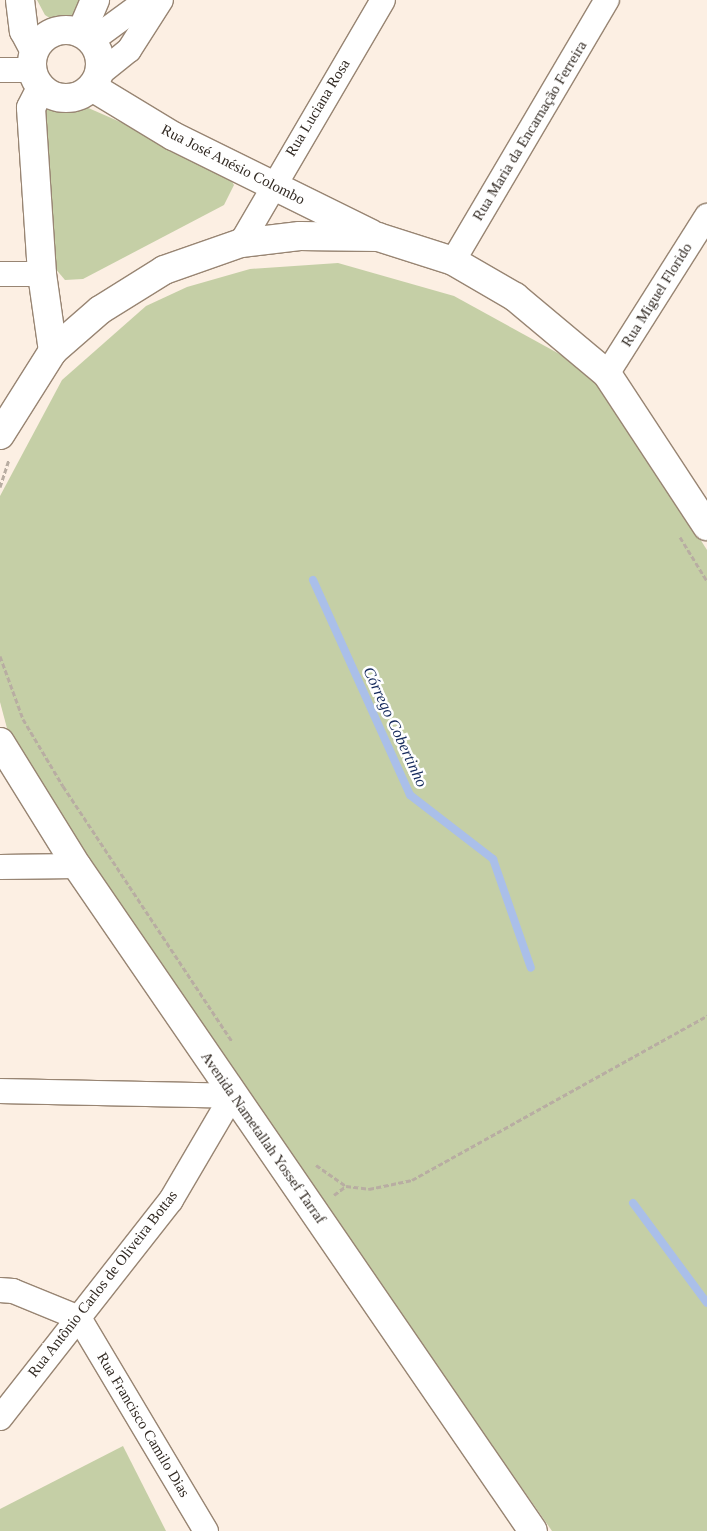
<!DOCTYPE html>
<meta charset="utf-8">
<style>
body{margin:0}
#map{position:relative;width:707px;height:1531px;overflow:hidden;background:#fcefe3;font-family:"Times New Roman",serif}
div>[style]{position:absolute}
.green>*{inset:0;background:#c5cfa6}
.stream>*{height:8px;margin:-4px;padding:0 4px;transform-origin:4px;border-radius:4px;background:#aabfe9}
.path>*{height:3px;margin-top:-1.5px;transform-origin:0;background:repeating-linear-gradient(90deg,#b8ada2 0 5px,transparent 0 7.5px)}
.roads{filter:drop-shadow(1px 0 #988573) drop-shadow(-1px 0 #988573) drop-shadow(0 1px #988573) drop-shadow(0 -1px #988573)}
.minor>*{height:24px;margin:-12px;padding:0 12px;transform-origin:12px;border-radius:12px;background:#fff}
.tertiary>*{height:28px;margin:-14px;padding:0 14px;transform-origin:14px;border-radius:14px;background:#fff}
.tertiary>.ring{margin:-14px;padding:0;box-sizing:content-box;background:none;border:28px solid #fff;border-radius:50%}
span{translate:-50% -50%;white-space:nowrap;text-align:center;line-height:1.15;-webkit-text-stroke:5px #fff;paint-order:stroke}
.street-label{font-size:15px;color:#312922}
.water-label{font-size:16px;color:#152a5c;font-style:italic}
</style>
<div id="map">
<div class="green">
<i style="clip-path:polygon(37px 0,87px 0,72px 21px,56px 22px,45px 15px)"></i>
<i style="clip-path:polygon(61px 96px,223px 167px,234px 185px,224px 205px,83px 279px,65px 280px,54px 267px,42px 112px,48px 101px)"></i>
<i style="clip-path:polygon(338px 263px,454px 296px,585px 368px,643px 449px,707px 550px,707px 1531px,552px 1531px,132px 930px,12px 747px,0 702px,0 496px,62px 380px,146px 306px,187px 287px,250px 269px)"></i>
<i style="clip-path:polygon(123px 1446px,166px 1531px,0 1531px,0 1509px)"></i>
</div>
<div class="stream">
<i style="left:313px;top:580px;width:236px;rotate:65.7deg"></i>
<i style="left:410px;top:795px;width:105px;rotate:37.6deg"></i>
<i style="left:493px;top:859px;width:115px;rotate:70.8deg"></i>
<i style="left:633px;top:1203px;width:124px;rotate:53.5deg"></i>
</div>
<div class="path">
<i style="left:0;top:487px;width:29px;rotate:-72deg"></i>
<i style="left:680px;top:537px;width:52px;rotate:58.5deg"></i>
<i style="left:0;top:656px;width:67px;rotate:69.9deg"></i>
<i style="left:23px;top:719px;width:78px;rotate:59.2deg"></i>
<i style="left:63px;top:786px;width:306px;rotate:56.5deg"></i>
<i style="left:316px;top:1165px;width:37px;rotate:35deg"></i>
<i style="left:346px;top:1186px;width:23px;rotate:7deg"></i>
<i style="left:369px;top:1189px;width:44px;rotate:-11.8deg"></i>
<i style="left:412px;top:1180px;width:338px;rotate:-29.1deg"></i>
<i style="left:334px;top:1195px;width:15px;rotate:-37deg"></i>
</div>
<div class="roads">
<div class="minor">
<i style="left:91px;top:41px;width:69px;rotate:-36.2deg"></i>
<i style="left:0;top:70px;width:32px"></i>
<i style="left:98px;top:75px;width:40px;rotate:-39deg"></i>
<i style="left:129px;top:50px;width:59px;rotate:-57.4deg"></i>
<i style="left:241px;top:243px;width:281px;rotate:-59.7deg"></i>
<i style="left:453px;top:261px;width:303px;rotate:-59.5deg"></i>
<i style="left:0;top:274px;width:42px"></i>
<i style="left:607px;top:374px;width:187px;rotate:-57.7deg"></i>
<i style="left:0;top:867px;width:77px;rotate:-0.7deg"></i>
<i style="left:0;top:1091px;width:232px;rotate:1.2deg"></i>
<i style="left:232px;top:1096px;width:121px;rotate:120.4deg"></i>
<i style="left:171px;top:1200px;width:277px;rotate:128.1deg"></i>
<i style="left:0;top:1290px;width:13px;rotate:4deg"></i>
<i style="left:13px;top:1291px;width:71px;rotate:22.2deg"></i>
<i style="left:79px;top:1318px;width:248px;rotate:59.2deg"></i>
</div>
<div class="tertiary">
<i style="left:20px;top:0;width:31px;rotate:83deg"></i>
<i style="left:24px;top:31px;width:21px;rotate:62deg"></i>
<i class="ring" style="left:32px;top:30px;width:40px;height:40px"></i>
<i style="left:81px;top:33px;width:36px;rotate:-67deg"></i>
<i style="left:92px;top:87px;width:95px;rotate:31.2deg"></i>
<i style="left:173px;top:136px;width:221px;rotate:26.3deg"></i>
<i style="left:41px;top:88px;width:22px;rotate:117deg"></i>
<i style="left:31px;top:108px;width:166px;rotate:86.2deg"></i>
<i style="left:42px;top:274px;width:78px;rotate:81.9deg"></i>
<i style="left:0;top:435px;width:99px;rotate:-57.8deg"></i>
<i style="left:53px;top:351px;width:62px;rotate:-41.1deg"></i>
<i style="left:100px;top:310px;width:75px;rotate:-32deg"></i>
<i style="left:164px;top:270px;width:82px;rotate:-19.3deg"></i>
<i style="left:241px;top:243px;width:59px;rotate:-6.8deg"></i>
<i style="left:300px;top:236px;width:78px;rotate:0.7deg"></i>
<i style="left:378px;top:237px;width:79px;rotate:17.7deg"></i>
<i style="left:453px;top:261px;width:72px;rotate:30.1deg"></i>
<i style="left:515px;top:297px;width:120px;rotate:39.9deg"></i>
<i style="left:607px;top:374px;width:182px;rotate:56.7deg"></i>
<i style="left:0;top:742px;width:146px;rotate:58.2deg"></i>
<i style="left:77px;top:866px;width:806px;rotate:55.56deg"></i>
</div>
</div>
<div class="street-label">
<span style="left:318px;top:108px;rotate:-59deg">Rua Luciana Rosa</span>
<span style="left:530px;top:131px;rotate:-59deg">Rua Maria da Encarnação Ferreira</span>
<span style="left:233px;top:165px;rotate:27deg">Rua José Anésio Colombo</span>
<span style="left:657px;top:295px;rotate:-58deg">Rua Miguel Florido</span>
<span style="left:263px;top:1138px;rotate:55deg">Avenida Nametallah Yossef Tarraf</span>
<span style="left:103px;top:1284px;rotate:-52deg">Rua Antônio Carlos de Oliveira Bottas</span>
<span style="left:143px;top:1425px;rotate:59deg">Rua Francisco Camilo Dias</span>
</div>
<div class="water-label">
<span style="left:395px;top:727px;rotate:65deg">Córrego Cobertinho</span>
</div>
</div>
